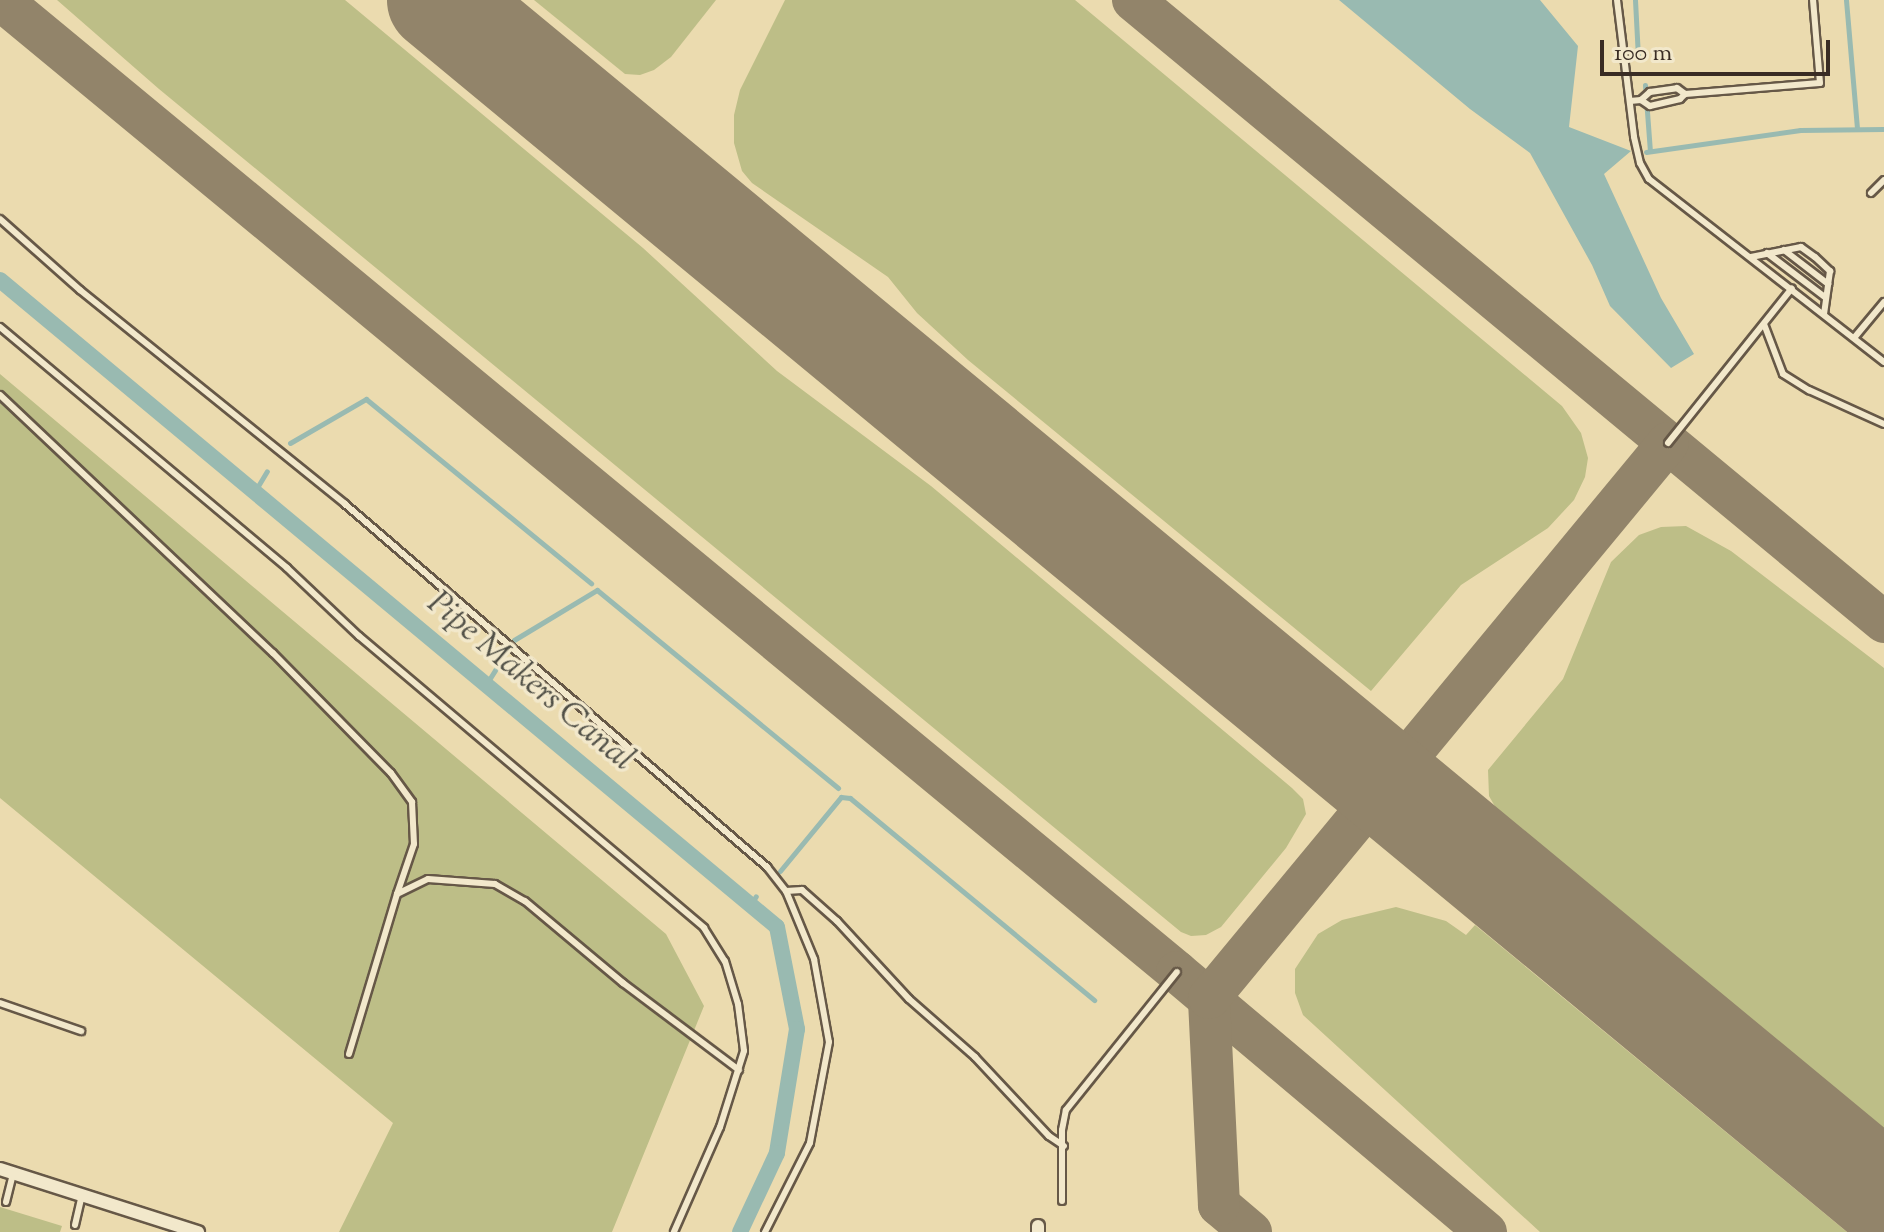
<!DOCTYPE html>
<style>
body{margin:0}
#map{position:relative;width:1884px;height:1232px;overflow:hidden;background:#ebdbaf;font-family:"Sorts Mill Goudy",serif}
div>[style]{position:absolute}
.green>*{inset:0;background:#bdbe87}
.water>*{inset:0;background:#99bab1}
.stream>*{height:5px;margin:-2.5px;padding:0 2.5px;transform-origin:2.5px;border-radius:2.5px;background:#99bab1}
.canal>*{height:16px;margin:-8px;padding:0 8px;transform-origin:8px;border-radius:8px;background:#99bab1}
.taxiway>*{height:42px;margin:-21px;padding:0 21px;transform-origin:21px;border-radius:21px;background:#92846a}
.runway>*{height:104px;margin:-52px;padding:0 52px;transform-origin:52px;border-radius:52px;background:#92846a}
.roads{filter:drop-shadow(2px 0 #665847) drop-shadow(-2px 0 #665847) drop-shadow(0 2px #665847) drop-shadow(0 -2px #665847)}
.service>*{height:6px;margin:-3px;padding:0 3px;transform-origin:3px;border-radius:3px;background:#f2e8cb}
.minor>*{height:12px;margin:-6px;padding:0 6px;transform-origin:6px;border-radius:6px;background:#f2e8cb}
span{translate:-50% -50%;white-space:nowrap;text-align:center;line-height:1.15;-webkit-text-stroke:7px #f2e8cb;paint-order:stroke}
.water-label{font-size:34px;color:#515047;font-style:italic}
.scale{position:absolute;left:1600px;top:40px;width:230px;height:36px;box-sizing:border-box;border:4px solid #392c24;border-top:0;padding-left:10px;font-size:24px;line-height:28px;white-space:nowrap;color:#392c24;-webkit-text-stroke:6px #f2e8cb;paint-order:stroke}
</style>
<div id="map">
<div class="green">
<i style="clip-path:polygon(57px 0,345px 0,643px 248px,777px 371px,931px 486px,1292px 788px,1303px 799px,1306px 814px,1286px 848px,1221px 927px,1206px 935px,1191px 936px,1181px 932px,159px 89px)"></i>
<i style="clip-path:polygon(534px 0,716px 0,671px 57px,654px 70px,640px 75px,625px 74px)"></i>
<i style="clip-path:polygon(785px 0,1075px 0,1562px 406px,1581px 433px,1588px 458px,1585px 477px,1574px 500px,1548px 528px,1461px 585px,1371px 691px,968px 360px,917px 313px,888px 277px,752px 183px,742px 171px,734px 143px,734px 115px,740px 90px)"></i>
<i style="clip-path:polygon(0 374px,666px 934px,704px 1006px,612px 1232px,339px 1232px,393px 1123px,0 798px)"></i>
<i style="clip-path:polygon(1686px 526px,1731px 551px,1884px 668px,1884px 1131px,1497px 810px,1489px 796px,1488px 770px,1563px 679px,1611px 562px,1639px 535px,1661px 527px)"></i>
<i style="clip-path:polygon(1396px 907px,1446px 921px,1466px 935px,1475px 925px,1847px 1232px,1540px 1232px,1303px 1015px,1295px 993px,1295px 969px,1318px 934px,1342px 920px)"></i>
<i style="clip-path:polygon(0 1207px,62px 1226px,60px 1232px,0 1232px)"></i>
</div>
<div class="water">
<i style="clip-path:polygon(1339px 0,1540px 0,1578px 46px,1569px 127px,1631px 151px,1604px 174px,1661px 298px,1694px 354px,1671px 368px,1610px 306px,1592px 265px,1530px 153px,1470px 109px)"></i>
</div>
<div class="stream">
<i style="left:1635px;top:0;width:58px;rotate:87deg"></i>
<i style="left:1846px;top:0;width:128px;rotate:85.1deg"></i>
<i style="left:1645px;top:85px;width:66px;rotate:85.7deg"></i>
<i style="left:1646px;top:152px;width:156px;rotate:-8.1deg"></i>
<i style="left:1800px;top:130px;width:84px;rotate:-0.7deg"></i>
<i style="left:290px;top:443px;width:88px;rotate:-30.1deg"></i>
<i style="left:366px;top:399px;width:291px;rotate:39.3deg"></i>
<i style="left:255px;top:491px;width:23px;rotate:-59deg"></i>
<i style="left:514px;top:640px;width:97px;rotate:-31.1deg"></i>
<i style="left:597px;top:590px;width:312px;rotate:39.4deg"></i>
<i style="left:487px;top:683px;width:19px;rotate:-58deg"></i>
<i style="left:780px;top:871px;width:96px;rotate:-50.5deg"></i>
<i style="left:841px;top:797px;width:9px;rotate:6deg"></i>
<i style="left:850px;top:798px;width:317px;rotate:39.6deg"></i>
<i style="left:751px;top:904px;width:9px;rotate:-58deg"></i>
</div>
<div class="canal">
<i style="left:0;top:280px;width:1011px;rotate:39.78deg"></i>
<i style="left:777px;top:927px;width:104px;rotate:78.9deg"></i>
<i style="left:797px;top:1029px;width:126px;rotate:99.2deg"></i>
<i style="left:777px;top:1153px;width:87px;rotate:115.1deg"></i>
</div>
<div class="taxiway">
<i style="left:1px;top:0;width:1526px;rotate:39.57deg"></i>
<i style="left:1177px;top:972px;width:404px;rotate:40.1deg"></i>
<i style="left:1133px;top:0;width:975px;rotate:39.63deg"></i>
<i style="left:1251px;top:1232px;width:42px;rotate:-139.8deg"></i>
<i style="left:1219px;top:1205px;width:207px;rotate:-92.8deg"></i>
<i style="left:1209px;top:998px;width:720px;rotate:-50.41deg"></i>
</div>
<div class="runway">
<i style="left:439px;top:0;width:1875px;rotate:39.59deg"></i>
</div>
<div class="roads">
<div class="service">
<i style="left:1617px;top:0;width:138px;rotate:82.9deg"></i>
<i style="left:1634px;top:137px;width:27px;rotate:77deg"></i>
<i style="left:1640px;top:163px;width:18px;rotate:61deg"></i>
<i style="left:1649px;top:179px;width:298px;rotate:37.9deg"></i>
<i style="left:1641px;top:100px;width:12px;rotate:-42deg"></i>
<i style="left:1650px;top:92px;width:27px;rotate:-8deg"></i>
<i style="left:1677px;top:88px;width:10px;rotate:37deg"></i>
<i style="left:1630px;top:101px;width:11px;rotate:-5deg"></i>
<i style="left:1641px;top:100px;width:11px;rotate:34deg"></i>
<i style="left:1650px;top:106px;width:31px;rotate:-13deg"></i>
<i style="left:1680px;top:99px;width:7px;rotate:-45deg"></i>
<i style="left:1685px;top:94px;width:135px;rotate:-4.7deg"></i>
<i style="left:1820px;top:83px;width:83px;rotate:-94.8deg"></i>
<i style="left:1871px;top:193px;width:18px;rotate:-45deg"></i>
<i style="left:0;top:219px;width:107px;rotate:41.6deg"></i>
<i style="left:80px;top:290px;width:341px;rotate:38.9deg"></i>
<i style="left:345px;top:504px;width:557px;rotate:40.7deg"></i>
<i style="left:767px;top:867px;width:31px;rotate:52deg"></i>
<i style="left:786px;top:891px;width:74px;rotate:67.6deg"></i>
<i style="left:814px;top:959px;width:84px;rotate:79.8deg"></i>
<i style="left:829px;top:1042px;width:103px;rotate:100.7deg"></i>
<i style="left:810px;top:1143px;width:100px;rotate:116.8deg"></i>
<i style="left:1784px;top:250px;width:56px;rotate:37.7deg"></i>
<i style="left:1767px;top:253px;width:74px;rotate:37.3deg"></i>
<i style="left:1751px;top:257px;width:51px;rotate:-11.3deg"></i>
<i style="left:1801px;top:247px;width:17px;rotate:36deg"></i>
<i style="left:1815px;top:257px;width:21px;rotate:43deg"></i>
<i style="left:1830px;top:271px;width:43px;rotate:97.9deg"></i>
<i style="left:1764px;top:324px;width:53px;rotate:69.2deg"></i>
<i style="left:1783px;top:374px;width:31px;rotate:32deg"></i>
<i style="left:1809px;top:390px;width:82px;rotate:24.4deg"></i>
<i style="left:0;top:327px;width:375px;rotate:40deg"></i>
<i style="left:287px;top:568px;width:99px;rotate:43.4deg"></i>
<i style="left:359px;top:636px;width:452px;rotate:40.2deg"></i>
<i style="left:704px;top:928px;width:39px;rotate:58deg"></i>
<i style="left:725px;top:961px;width:45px;rotate:73.2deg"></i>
<i style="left:738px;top:1004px;width:47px;rotate:82.7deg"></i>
<i style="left:744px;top:1051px;width:80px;rotate:107.5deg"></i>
<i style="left:720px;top:1127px;width:115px;rotate:113.7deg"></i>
<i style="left:1854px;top:338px;width:47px;rotate:-50.2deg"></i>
<i style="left:0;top:395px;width:376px;rotate:43.4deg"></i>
<i style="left:273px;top:653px;width:168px;rotate:45.5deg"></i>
<i style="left:391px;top:773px;width:36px;rotate:54deg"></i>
<i style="left:412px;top:802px;width:42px;rotate:87.3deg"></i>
<i style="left:414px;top:844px;width:53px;rotate:108.8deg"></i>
<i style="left:1668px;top:443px;width:198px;rotate:-51.3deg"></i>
<i style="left:786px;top:891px;width:16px;rotate:-4deg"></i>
<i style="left:802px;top:890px;width:47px;rotate:41.5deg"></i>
<i style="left:837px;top:921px;width:106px;rotate:47.3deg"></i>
<i style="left:909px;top:999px;width:88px;rotate:41.3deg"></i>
<i style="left:975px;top:1057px;width:108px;rotate:46.9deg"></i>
<i style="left:1049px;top:1136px;width:18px;rotate:34deg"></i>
<i style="left:0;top:1003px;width:86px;rotate:19.1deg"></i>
<i style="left:349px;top:1054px;width:167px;rotate:-73.3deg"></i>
<i style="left:397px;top:894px;width:34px;rotate:-26deg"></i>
<i style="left:428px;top:879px;width:67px;rotate:4.3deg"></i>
<i style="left:495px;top:884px;width:34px;rotate:30deg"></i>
<i style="left:525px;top:901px;width:128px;rotate:39.9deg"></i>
<i style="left:623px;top:983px;width:145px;rotate:36.9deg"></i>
<i style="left:1062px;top:1201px;width:71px;rotate:-90deg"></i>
<i style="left:1062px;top:1130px;width:20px;rotate:-79deg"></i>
<i style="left:1066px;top:1110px;width:177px;rotate:-51.2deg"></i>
<i style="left:6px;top:1202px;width:30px;rotate:-76deg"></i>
<i style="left:75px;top:1225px;width:31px;rotate:-77deg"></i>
</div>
<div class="minor">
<i style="left:0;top:1169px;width:208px;rotate:17.7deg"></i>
<i style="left:1038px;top:1226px;width:6px;rotate:90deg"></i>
</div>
</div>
<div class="water-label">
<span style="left:530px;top:682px;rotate:40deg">Pipe Makers Canal</span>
</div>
<div class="scale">100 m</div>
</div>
